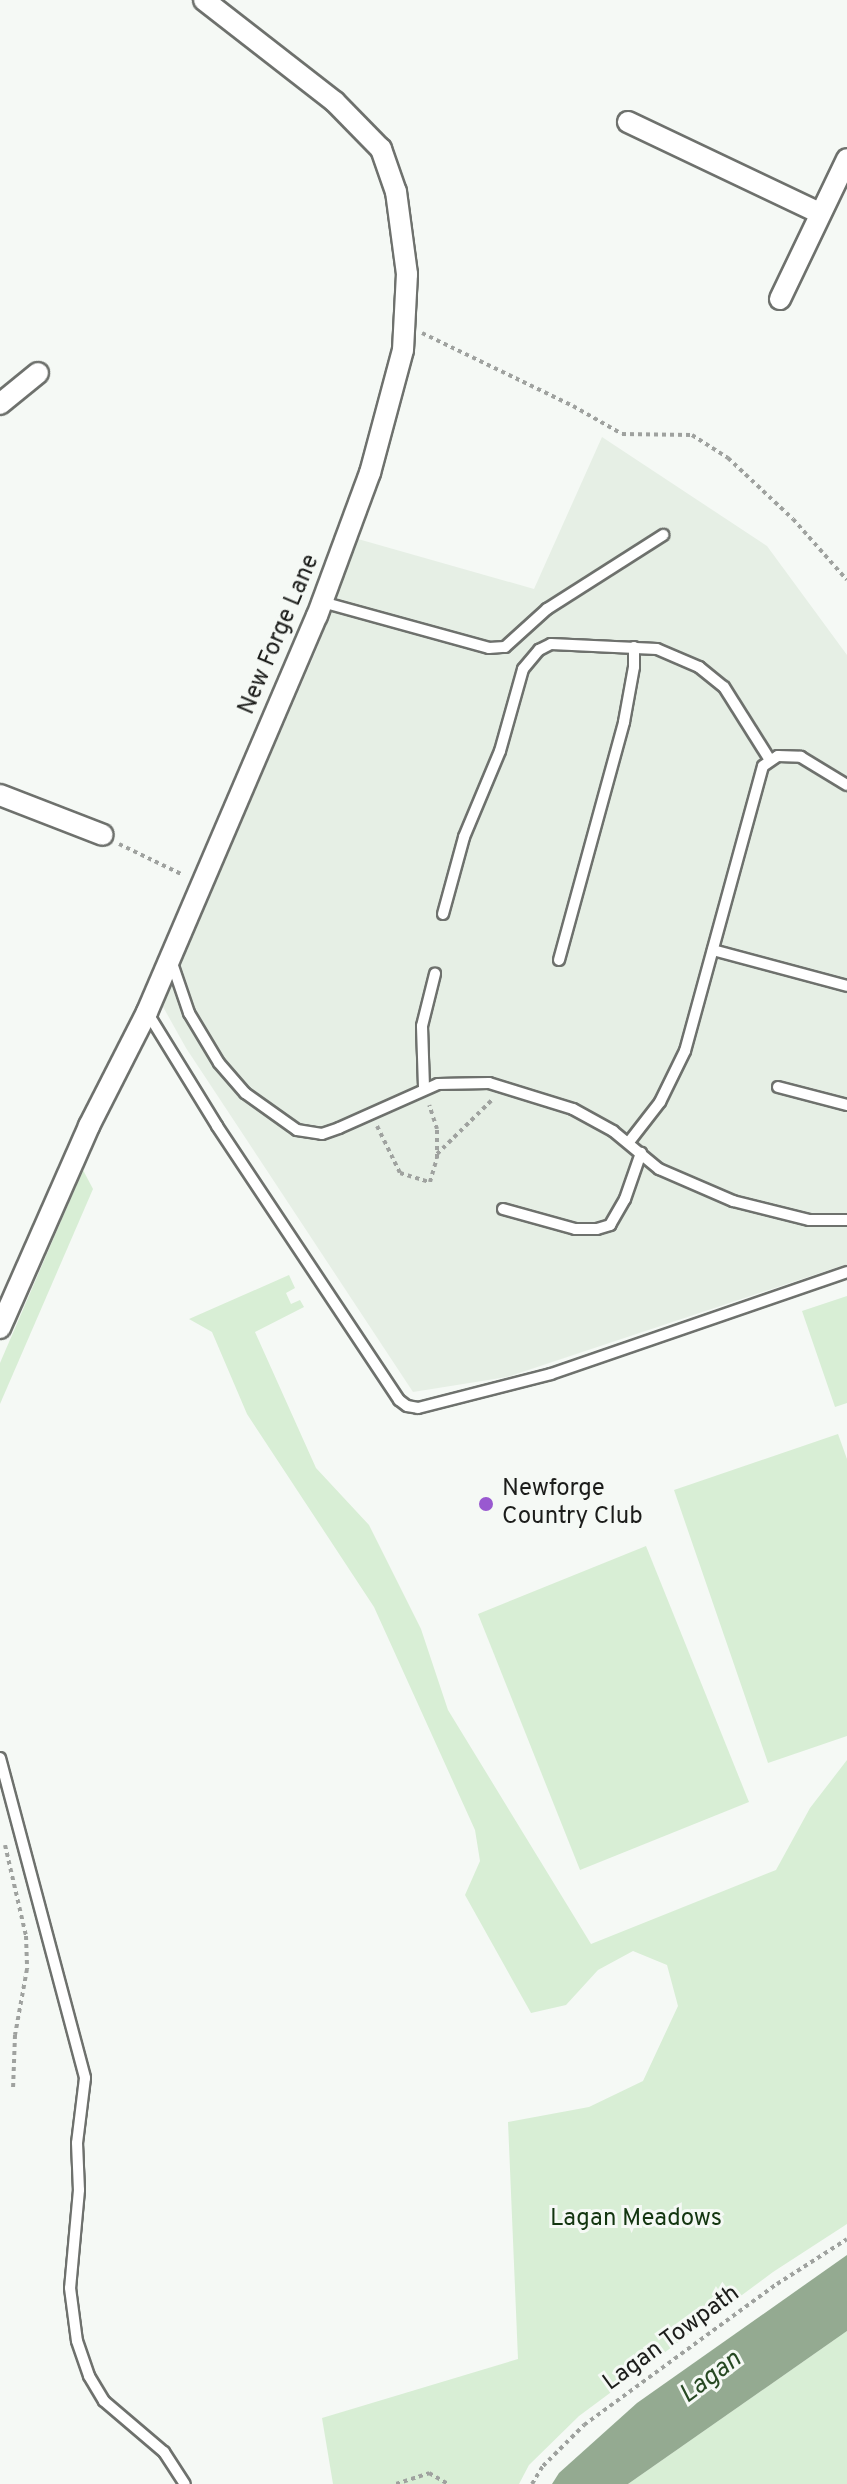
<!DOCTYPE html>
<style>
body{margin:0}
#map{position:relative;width:847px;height:2484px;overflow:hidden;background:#f5f9f5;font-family:Overpass,sans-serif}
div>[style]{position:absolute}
.built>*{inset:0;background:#e6efe5}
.green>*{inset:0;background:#d8eed5}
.water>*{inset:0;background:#94aa91}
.path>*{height:4px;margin-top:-2px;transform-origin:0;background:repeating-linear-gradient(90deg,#9fa29f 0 4px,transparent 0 8px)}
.roads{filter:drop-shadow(2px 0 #6e716d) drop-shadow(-2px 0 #6e716d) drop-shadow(0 2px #6e716d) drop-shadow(0 -2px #6e716d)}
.lane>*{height:10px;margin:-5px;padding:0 5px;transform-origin:5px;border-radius:5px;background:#fff}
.street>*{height:20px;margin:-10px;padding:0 10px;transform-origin:10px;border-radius:10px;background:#fff}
.dots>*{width:22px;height:22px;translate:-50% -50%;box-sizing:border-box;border:4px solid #f5f9f5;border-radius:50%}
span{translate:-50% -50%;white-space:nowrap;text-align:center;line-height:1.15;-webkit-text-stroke:6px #f5f9f5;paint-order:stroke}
.street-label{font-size:24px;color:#1c1d1b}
.poi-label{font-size:24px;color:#1c1d1b}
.left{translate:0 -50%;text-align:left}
.park-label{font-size:24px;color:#133510}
.water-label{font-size:26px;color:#274923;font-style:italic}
</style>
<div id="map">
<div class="built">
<i style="clip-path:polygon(602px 437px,767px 546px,847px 655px,847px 1264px,507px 1377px,413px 1392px,186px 1048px,162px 1005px,316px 651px,358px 539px,534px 589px)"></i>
</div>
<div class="green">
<i style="clip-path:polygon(83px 1170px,93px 1189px,0 1404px,0 1363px)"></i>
<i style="clip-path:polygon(289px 1275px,295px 1288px,286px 1293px,291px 1304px,300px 1300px,304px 1307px,255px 1332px,316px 1468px,369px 1525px,421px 1629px,448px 1710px,591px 1944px,776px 1870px,810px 1808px,847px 1760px,847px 2224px,773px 2272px,579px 2416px,529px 2465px,519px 2484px,333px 2484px,322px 2418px,518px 2359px,508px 2122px,589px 2107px,643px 2081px,678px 2006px,667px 1965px,633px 1951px,598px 1970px,566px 2005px,531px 2013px,465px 1895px,480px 1861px,475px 1830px,374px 1607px,247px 1414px,212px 1332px,189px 1319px)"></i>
<i style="clip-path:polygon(847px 1296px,847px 1403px,835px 1407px,802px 1311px)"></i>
<i style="clip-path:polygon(838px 1434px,847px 1459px,847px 1736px,768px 1763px,674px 1490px)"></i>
<i style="clip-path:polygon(646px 1546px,749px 1802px,580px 1870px,478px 1614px)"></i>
<i style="clip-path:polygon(847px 2331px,847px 2484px,628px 2484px)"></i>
</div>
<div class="water">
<i style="clip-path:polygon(847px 2255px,847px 2331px,628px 2484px,552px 2484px,559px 2473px,637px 2403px)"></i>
</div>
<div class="path">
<i style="left:422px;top:333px;width:168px;rotate:25.8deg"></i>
<i style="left:573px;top:406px;width:56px;rotate:29.7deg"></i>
<i style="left:622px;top:434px;width:70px;rotate:0.8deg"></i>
<i style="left:692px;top:435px;width:43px;rotate:32.6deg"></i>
<i style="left:728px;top:458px;width:89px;rotate:43.2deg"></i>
<i style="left:793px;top:519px;width:81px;rotate:48.5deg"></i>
<i style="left:119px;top:844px;width:71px;rotate:25.8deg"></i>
<i style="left:377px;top:1126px;width:52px;rotate:63.9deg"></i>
<i style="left:400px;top:1173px;width:31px;rotate:17deg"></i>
<i style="left:430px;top:1182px;width:25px;rotate:-74deg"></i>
<i style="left:437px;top:1158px;width:29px;rotate:-90deg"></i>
<i style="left:437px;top:1129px;width:25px;rotate:-108deg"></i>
<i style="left:437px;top:1154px;width:77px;rotate:-44.5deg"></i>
<i style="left:5px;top:1845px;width:93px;rotate:77deg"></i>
<i style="left:26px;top:1936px;width:33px;rotate:88deg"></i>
<i style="left:27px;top:1969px;width:67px;rotate:100.3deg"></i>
<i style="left:15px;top:2035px;width:54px;rotate:92.1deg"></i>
<i style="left:396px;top:2484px;width:35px;rotate:-18deg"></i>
<i style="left:429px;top:2473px;width:22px;rotate:30deg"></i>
<i style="left:532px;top:2484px;width:21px;rotate:-59deg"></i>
<i style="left:543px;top:2466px;width:58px;rotate:-45deg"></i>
<i style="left:584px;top:2425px;width:239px;rotate:-36.2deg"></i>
<i style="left:777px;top:2284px;width:83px;rotate:-32.7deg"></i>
</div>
<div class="roads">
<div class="lane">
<i style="left:322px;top:602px;width:173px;rotate:15.4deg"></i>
<i style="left:489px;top:648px;width:16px;rotate:-4deg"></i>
<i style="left:505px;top:647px;width:57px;rotate:-42.1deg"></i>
<i style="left:547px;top:609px;width:138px;rotate:-32.5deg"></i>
<i style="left:443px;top:914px;width:80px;rotate:-74.7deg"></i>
<i style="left:464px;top:837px;width:93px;rotate:-67.3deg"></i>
<i style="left:500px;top:751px;width:85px;rotate:-74.3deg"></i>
<i style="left:523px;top:669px;width:25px;rotate:-50deg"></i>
<i style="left:539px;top:650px;width:13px;rotate:-27deg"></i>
<i style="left:551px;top:644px;width:106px;rotate:2.7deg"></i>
<i style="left:657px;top:649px;width:46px;rotate:23.2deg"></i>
<i style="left:699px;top:667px;width:32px;rotate:39deg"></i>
<i style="left:724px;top:687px;width:86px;rotate:57.8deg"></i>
<i style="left:713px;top:950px;width:139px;rotate:15deg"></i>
<i style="left:559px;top:960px;width:247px;rotate:-74.7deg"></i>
<i style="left:624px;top:722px;width:56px;rotate:-79.7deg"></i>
<i style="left:634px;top:667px;width:20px;rotate:-90deg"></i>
<i style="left:172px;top:963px;width:53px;rotate:71.2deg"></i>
<i style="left:189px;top:1013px;width:58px;rotate:59deg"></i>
<i style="left:219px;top:1063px;width:40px;rotate:49deg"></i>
<i style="left:245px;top:1093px;width:64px;rotate:35.4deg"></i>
<i style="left:297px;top:1130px;width:25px;rotate:9deg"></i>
<i style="left:322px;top:1134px;width:18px;rotate:-19deg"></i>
<i style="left:339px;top:1128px;width:108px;rotate:-24deg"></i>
<i style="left:438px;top:1084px;width:51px;rotate:-1.1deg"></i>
<i style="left:489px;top:1083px;width:88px;rotate:17.2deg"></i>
<i style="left:573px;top:1109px;width:46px;rotate:28.8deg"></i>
<i style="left:613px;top:1131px;width:60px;rotate:39.6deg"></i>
<i style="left:659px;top:1169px;width:81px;rotate:23.4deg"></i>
<i style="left:733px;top:1201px;width:78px;rotate:14deg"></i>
<i style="left:809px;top:1220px;width:38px"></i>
<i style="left:147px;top:1012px;width:134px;rotate:58.4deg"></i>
<i style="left:217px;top:1126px;width:329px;rotate:56.4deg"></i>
<i style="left:399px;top:1400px;width:10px;rotate:37deg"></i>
<i style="left:407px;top:1406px;width:11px;rotate:10deg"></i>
<i style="left:418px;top:1408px;width:137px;rotate:-14.3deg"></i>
<i style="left:551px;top:1374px;width:313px;rotate:-19deg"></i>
<i style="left:424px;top:1087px;width:61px;rotate:-91.9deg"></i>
<i style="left:422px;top:1026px;width:54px;rotate:-76deg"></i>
<i style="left:778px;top:1087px;width:71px;rotate:14.6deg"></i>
<i style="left:629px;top:1142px;width:51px;rotate:-52.2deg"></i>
<i style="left:660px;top:1102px;width:57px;rotate:-63.9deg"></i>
<i style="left:685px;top:1051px;width:295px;rotate:-74.7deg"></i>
<i style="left:763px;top:766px;width:18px;rotate:-34deg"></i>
<i style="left:778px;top:756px;width:23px;rotate:2deg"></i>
<i style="left:801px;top:757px;width:54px;rotate:31.3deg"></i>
<i style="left:503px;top:1209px;width:75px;rotate:15.5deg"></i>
<i style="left:575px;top:1229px;width:22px"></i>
<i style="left:597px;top:1229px;width:14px;rotate:-17deg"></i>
<i style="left:610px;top:1225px;width:30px;rotate:-60deg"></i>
<i style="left:625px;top:1199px;width:49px;rotate:-70.8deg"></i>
<i style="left:0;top:1758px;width:331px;rotate:75.1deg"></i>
<i style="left:85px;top:2078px;width:65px;rotate:97deg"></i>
<i style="left:77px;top:2143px;width:47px;rotate:87.6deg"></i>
<i style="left:79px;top:2190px;width:98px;rotate:95.2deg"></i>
<i style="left:70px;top:2288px;width:53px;rotate:82.5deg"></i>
<i style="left:77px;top:2341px;width:37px;rotate:71deg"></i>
<i style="left:89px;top:2376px;width:29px;rotate:59deg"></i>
<i style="left:104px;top:2401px;width:79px;rotate:40.4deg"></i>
<i style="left:164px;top:2452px;width:38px;rotate:57deg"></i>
</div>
<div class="street">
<i style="left:628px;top:122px;width:212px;rotate:25.4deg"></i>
<i style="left:780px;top:299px;width:155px;rotate:-64.4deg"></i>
<i style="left:0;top:404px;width:49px;rotate:-39.2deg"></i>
<i style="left:0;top:795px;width:110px;rotate:21.2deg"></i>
<i style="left:0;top:1328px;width:221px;rotate:-66.2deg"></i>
<i style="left:89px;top:1126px;width:128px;rotate:-63deg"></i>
<i style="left:147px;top:1012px;width:431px;rotate:-66.8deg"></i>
<i style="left:317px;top:616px;width:153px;rotate:-69.7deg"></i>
<i style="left:370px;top:473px;width:127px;rotate:-75deg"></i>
<i style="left:403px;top:350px;width:76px;rotate:-87deg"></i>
<i style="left:407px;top:274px;width:83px;rotate:-97.6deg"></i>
<i style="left:396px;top:192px;width:46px;rotate:-109.2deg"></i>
<i style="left:381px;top:149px;width:66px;rotate:-134.4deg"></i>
<i style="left:335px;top:102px;width:166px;rotate:-142.1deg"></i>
</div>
</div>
<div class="dots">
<i style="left:486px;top:1504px;background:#9959d0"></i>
</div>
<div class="street-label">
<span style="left:280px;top:635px;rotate:-67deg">New Forge Lane</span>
<span style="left:672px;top:2339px;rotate:-36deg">Lagan Towpath</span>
</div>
<div class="poi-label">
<span class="left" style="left:502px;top:1504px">Newforge<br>Country Club</span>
</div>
<div class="park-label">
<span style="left:636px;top:2220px">Lagan Meadows</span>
</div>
<div class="water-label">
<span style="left:711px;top:2378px;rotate:-37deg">Lagan</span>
</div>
</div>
